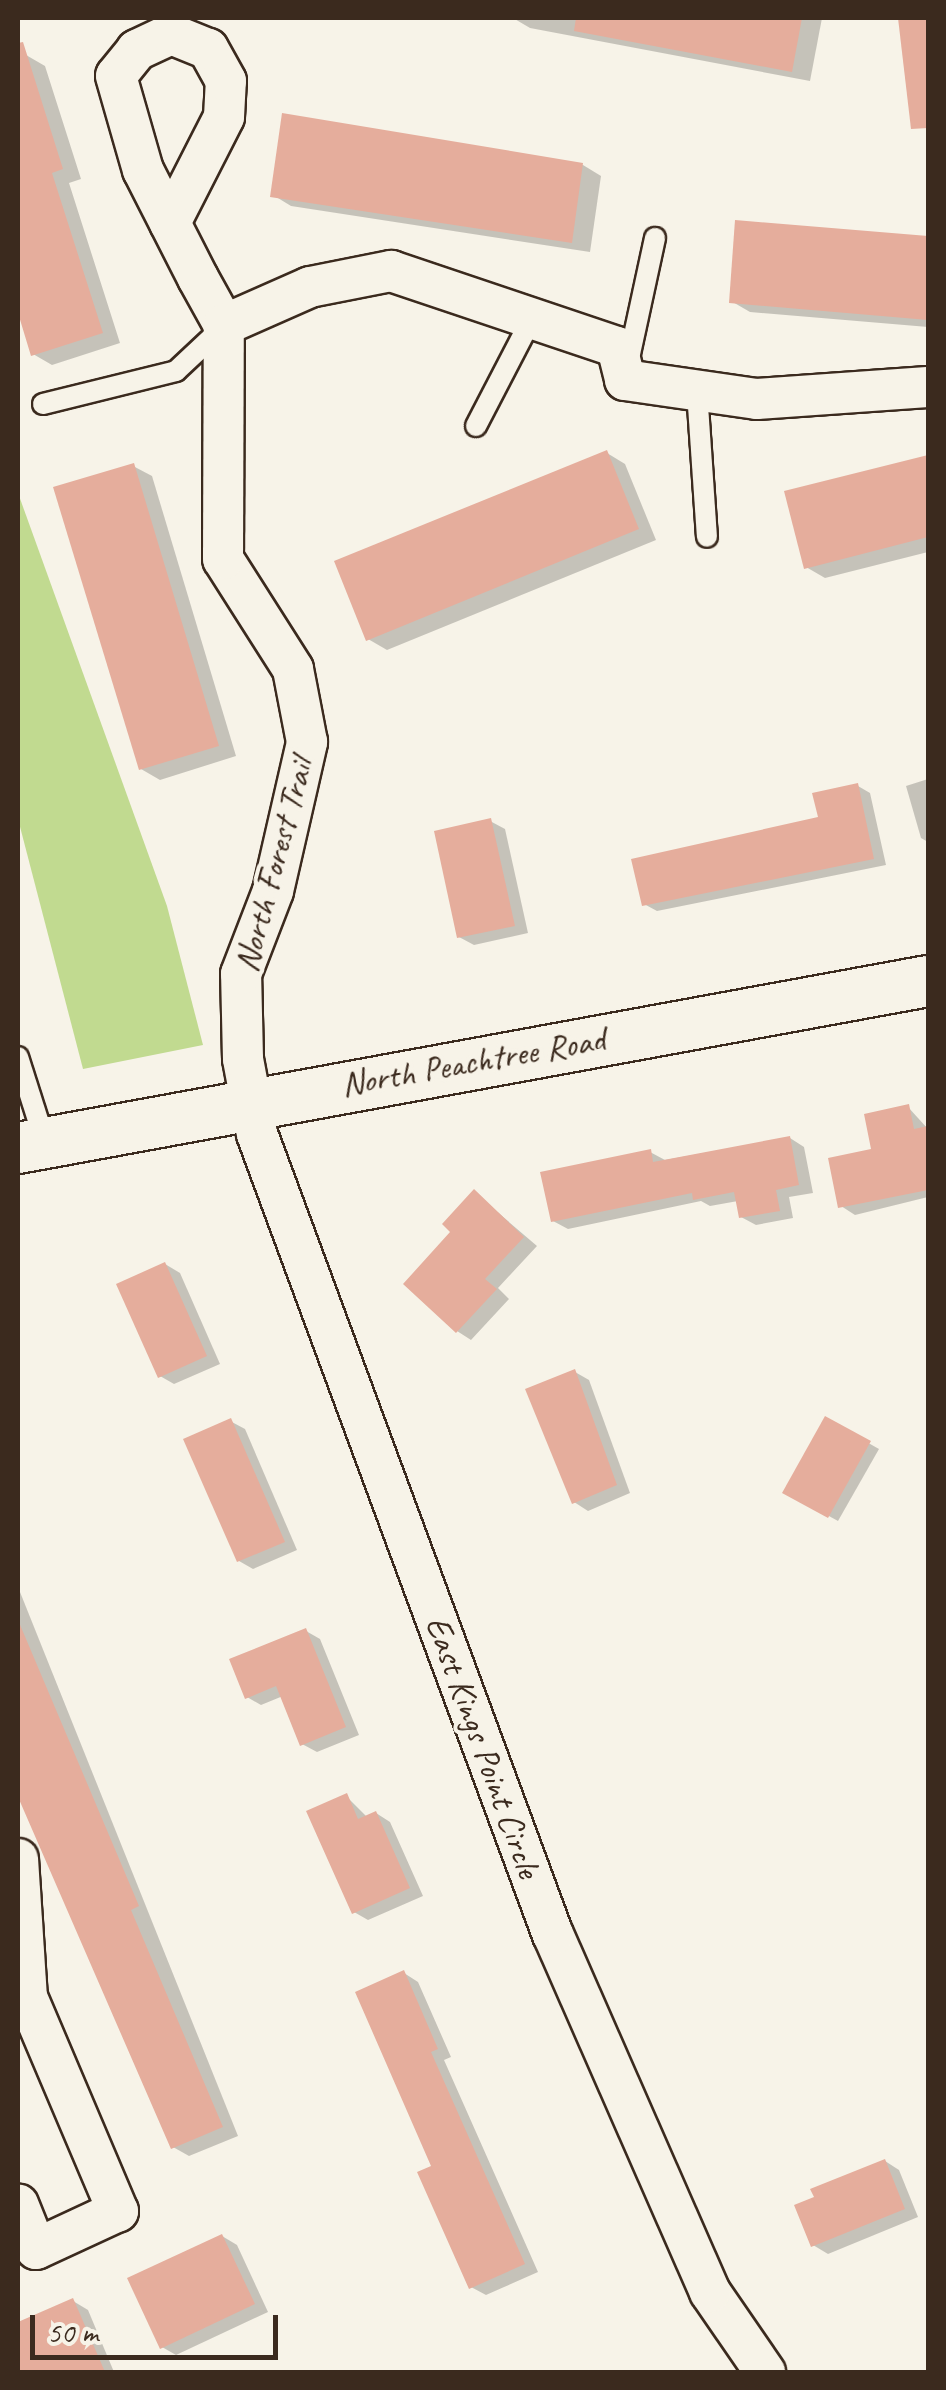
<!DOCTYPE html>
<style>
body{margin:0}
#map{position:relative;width:946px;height:2390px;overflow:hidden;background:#f7f3e8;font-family:Caveat,sans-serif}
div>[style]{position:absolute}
.green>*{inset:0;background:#c1da90}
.shadow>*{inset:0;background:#0003}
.building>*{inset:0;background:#e5ad9c}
.roads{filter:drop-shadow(2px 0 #3b2a1e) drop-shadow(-2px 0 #3b2a1e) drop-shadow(0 2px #3b2a1e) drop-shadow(0 -2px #3b2a1e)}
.service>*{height:20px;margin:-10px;padding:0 10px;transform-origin:10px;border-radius:10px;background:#f7f3e8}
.minor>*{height:40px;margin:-20px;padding:0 20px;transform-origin:20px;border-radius:20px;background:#f7f3e8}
.tertiary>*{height:50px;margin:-25px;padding:0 25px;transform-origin:25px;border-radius:25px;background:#f7f3e8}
span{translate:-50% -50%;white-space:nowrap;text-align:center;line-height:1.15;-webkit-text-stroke:8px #f7f3e8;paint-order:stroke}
.street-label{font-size:35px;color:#3b2a1e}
.frame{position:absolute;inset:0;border:20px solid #3b2a1e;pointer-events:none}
.scale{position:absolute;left:30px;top:2315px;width:248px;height:45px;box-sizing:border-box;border:5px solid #3b2a1e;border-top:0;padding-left:12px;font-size:30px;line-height:35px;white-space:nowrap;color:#3b2a1e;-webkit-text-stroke:8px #f7f3e8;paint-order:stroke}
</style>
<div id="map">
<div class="green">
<i style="clip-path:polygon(18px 493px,167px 906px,203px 1045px,83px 1069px,18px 819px)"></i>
</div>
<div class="shadow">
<i style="clip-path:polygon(513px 18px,822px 18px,810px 81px,530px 28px)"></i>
<i style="clip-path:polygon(900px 18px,928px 18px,928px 96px,908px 86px)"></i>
<i style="clip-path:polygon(26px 55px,45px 66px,81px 179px,69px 183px,120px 343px,52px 365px,33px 354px,18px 305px,18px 58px)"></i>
<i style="clip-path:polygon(583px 165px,601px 176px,590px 252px,291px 206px,273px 195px)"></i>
<i style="clip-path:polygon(737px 223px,928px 239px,928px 327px,750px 312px,731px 301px)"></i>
<i style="clip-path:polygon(607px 453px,625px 464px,656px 540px,387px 650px,368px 639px)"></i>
<i style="clip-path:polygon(928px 457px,928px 552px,825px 578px,806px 567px,787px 493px)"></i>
<i style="clip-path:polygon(133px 466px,152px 476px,236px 756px,160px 780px,141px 769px)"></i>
<i style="clip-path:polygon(928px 779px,928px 842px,921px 838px,906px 786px)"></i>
<i style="clip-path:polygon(858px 786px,870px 793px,886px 865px,657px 911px,644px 904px,821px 819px)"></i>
<i style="clip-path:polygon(490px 821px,505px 829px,528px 933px,474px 945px,459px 937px)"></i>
<i style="clip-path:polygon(908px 1107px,928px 1129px,928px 1197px,855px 1215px,841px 1206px)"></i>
<i style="clip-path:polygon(790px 1138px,804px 1147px,813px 1193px,789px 1197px,793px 1218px,756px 1225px,741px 1217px,738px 1201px,710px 1206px,701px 1201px,568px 1229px,553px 1221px,650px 1152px,665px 1160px)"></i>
<i style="clip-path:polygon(474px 1192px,537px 1246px,498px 1288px,509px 1299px,471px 1340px,457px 1331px,454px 1232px)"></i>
<i style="clip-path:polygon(165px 1264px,180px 1273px,220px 1364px,174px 1384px,160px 1376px)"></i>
<i style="clip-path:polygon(575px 1372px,589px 1380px,630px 1493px,588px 1511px,574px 1502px)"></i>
<i style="clip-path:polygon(826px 1419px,879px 1449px,838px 1521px,785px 1492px)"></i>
<i style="clip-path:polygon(230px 1421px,245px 1429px,297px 1550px,253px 1569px,239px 1561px)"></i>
<i style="clip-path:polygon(18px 1587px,238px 2136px,189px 2156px,173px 2147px,18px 1790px)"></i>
<i style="clip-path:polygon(306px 1631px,320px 1639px,359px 1735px,317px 1752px,302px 1744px,283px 1696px,261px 1705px,247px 1697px)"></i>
<i style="clip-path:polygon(346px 1796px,367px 1817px,376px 1813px,390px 1822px,423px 1896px,368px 1920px,354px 1912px)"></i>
<i style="clip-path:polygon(404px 1973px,418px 1982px,451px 2057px,444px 2060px,538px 2272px,486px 2295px,471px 2287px,434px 2167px)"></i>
<i style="clip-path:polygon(885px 2161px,899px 2170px,918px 2217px,828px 2254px,813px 2245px)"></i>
<i style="clip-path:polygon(222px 2236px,237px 2245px,268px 2312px,176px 2355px,162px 2347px)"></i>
<i style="clip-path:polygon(73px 2301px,88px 2310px,114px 2372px,18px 2372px,18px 2325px)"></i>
</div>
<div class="building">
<i style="clip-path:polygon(576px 18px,802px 18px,792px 72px,574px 31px)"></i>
<i style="clip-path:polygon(898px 18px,928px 18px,928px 128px,911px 129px)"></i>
<i style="clip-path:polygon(23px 42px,63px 169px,52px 173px,103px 333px,31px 356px,18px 313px,18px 43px)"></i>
<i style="clip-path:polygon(282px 113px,583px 163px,572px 243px,270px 197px)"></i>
<i style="clip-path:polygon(735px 220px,928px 236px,928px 320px,729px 303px)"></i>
<i style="clip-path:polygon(607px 450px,639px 529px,366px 641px,334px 561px)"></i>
<i style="clip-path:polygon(928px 455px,928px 537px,804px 569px,784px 491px)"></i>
<i style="clip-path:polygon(134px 463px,219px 746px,139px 770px,53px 487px)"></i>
<i style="clip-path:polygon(858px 783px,874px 859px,642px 906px,631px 859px,818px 817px,812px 793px)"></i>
<i style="clip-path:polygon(491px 818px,515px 926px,457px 938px,434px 831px)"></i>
<i style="clip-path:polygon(909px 1104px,914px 1129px,928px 1126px,928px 1190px,838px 1208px,828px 1158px,871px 1149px,864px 1114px)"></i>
<i style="clip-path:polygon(790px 1136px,799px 1185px,776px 1190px,780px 1211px,739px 1218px,734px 1192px,693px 1200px,692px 1193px,551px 1222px,540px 1172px,651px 1149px,653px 1162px)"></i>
<i style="clip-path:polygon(474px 1189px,524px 1237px,485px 1279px,497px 1289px,456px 1333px,403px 1284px,450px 1232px,442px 1224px)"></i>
<i style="clip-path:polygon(165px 1262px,207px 1356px,158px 1378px,116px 1284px)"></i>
<i style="clip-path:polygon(575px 1369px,617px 1485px,572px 1504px,525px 1389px)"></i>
<i style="clip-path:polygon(825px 1416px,871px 1441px,828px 1518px,782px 1493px)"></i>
<i style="clip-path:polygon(231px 1418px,285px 1542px,237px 1562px,183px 1439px)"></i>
<i style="clip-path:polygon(18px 1620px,139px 1906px,131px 1910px,223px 2127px,171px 2149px,18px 1797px)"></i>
<i style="clip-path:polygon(306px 1628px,346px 1727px,300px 1746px,276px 1686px,245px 1699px,229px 1659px)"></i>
<i style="clip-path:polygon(347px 1793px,358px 1819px,376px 1811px,410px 1888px,352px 1914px,306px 1811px)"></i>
<i style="clip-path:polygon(404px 1970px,438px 2049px,431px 2052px,525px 2264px,469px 2289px,417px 2172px,431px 2166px,355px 1992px)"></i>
<i style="clip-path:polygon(885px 2159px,905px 2209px,811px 2247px,794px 2205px,814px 2197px,810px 2189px)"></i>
<i style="clip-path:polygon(222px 2234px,255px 2304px,160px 2349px,127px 2278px)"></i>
<i style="clip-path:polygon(73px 2298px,105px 2372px,18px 2372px,18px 2322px)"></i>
</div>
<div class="roads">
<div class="service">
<i style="left:628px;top:363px;width:128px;rotate:-77.8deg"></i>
<i style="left:697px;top:391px;width:146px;rotate:86.1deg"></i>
<i style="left:43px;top:404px;width:137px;rotate:-13.9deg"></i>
<i style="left:176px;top:371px;width:64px;rotate:-43.1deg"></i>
<i style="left:476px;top:426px;width:122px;rotate:-62.6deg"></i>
<i style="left:18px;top:1057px;width:89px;rotate:72.4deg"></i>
</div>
<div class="minor">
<i style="left:170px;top:223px;width:119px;rotate:-63deg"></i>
<i style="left:224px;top:117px;width:36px;rotate:-87deg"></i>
<i style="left:226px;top:81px;width:37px;rotate:-119deg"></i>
<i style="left:208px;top:49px;width:40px;rotate:-158deg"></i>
<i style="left:171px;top:34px;width:38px;rotate:155deg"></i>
<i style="left:137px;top:50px;width:33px;rotate:129deg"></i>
<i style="left:116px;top:76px;width:98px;rotate:74deg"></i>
<i style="left:143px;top:170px;width:121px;rotate:63deg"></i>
<i style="left:198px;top:278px;width:54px;rotate:61deg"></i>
<i style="left:18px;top:1859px;width:138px;rotate:86.3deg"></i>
<i style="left:27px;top:1997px;width:233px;rotate:67deg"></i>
<i style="left:118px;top:2211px;width:90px;rotate:155.1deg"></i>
<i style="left:36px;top:2249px;width:48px;rotate:-111.8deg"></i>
<i style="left:765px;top:2372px;width:97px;rotate:-124.5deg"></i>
<i style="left:710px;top:2292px;width:390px;rotate:-113.7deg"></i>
<i style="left:553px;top:1935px;width:854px;rotate:-110.28deg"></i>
<i style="left:257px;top:1134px;width:76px;rotate:-100.6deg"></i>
<i style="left:243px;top:1059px;width:85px;rotate:-91.3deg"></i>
<i style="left:241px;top:974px;width:89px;rotate:-68.9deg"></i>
<i style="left:273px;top:891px;width:153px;rotate:-77.1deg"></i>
<i style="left:307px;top:742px;width:74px;rotate:-100.9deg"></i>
<i style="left:293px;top:669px;width:130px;rotate:-122.5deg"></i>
<i style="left:223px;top:559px;width:234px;rotate:-89.8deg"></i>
<i style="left:224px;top:325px;width:94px;rotate:-23.8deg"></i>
<i style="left:310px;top:287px;width:83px;rotate:-11.2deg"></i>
<i style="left:391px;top:271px;width:238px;rotate:18.6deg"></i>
<i style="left:617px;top:347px;width:34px;rotate:76deg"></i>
<i style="left:625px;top:380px;width:133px;rotate:8.2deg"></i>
<i style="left:757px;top:399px;width:171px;rotate:-4deg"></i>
</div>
<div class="tertiary">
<i style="left:18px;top:1148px;width:925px;rotate:-10.4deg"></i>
</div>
</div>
<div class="street-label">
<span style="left:274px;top:865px;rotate:-75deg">North Forest Trail</span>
<span style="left:473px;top:1062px;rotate:-10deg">North Peachtree Road</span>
<span style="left:483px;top:1747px;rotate:70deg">East Kings Point Circle</span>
</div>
<div class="frame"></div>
<div class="scale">50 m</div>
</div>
